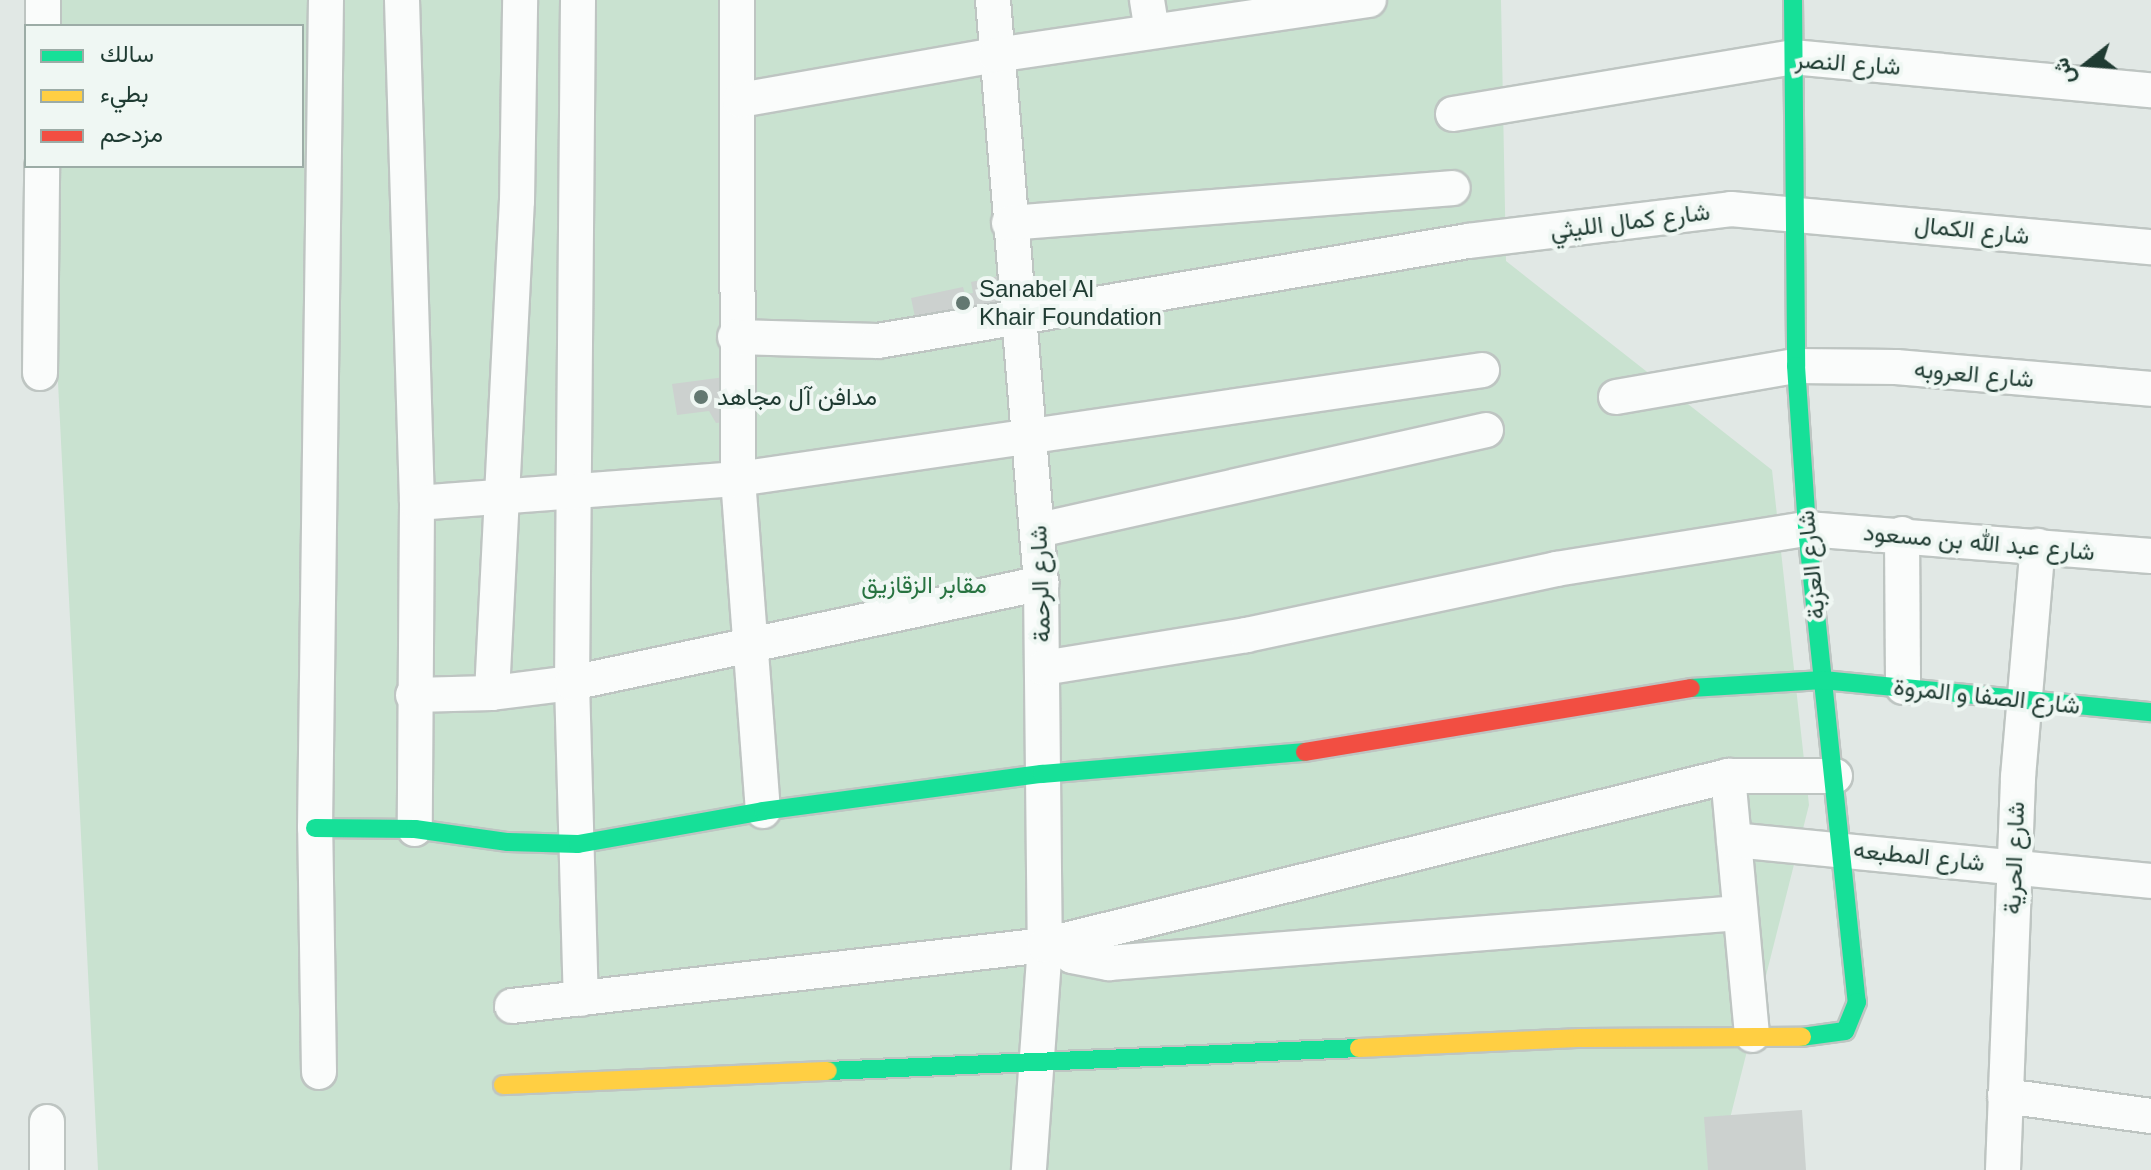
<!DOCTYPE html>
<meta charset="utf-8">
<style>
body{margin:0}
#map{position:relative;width:2151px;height:1170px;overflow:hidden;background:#e1e8e5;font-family:Helvetica,Vazirmatn,sans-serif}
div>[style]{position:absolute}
.green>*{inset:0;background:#c9e2d0}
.building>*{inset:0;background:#ccd1cf}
.roads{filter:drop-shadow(2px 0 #bec5c2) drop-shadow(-2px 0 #bec5c2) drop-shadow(0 2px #bec5c2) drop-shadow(0 -2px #bec5c2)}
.street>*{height:34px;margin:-17px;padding:0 17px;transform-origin:17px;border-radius:17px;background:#fafcfb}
.fast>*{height:18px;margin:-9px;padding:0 9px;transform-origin:9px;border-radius:9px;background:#16e098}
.slow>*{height:18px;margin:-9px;padding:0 9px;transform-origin:9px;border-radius:9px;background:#ffcf43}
.jam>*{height:18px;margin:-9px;padding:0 9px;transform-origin:9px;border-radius:9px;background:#f24e42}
.dots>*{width:22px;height:22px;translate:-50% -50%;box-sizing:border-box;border:4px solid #eff7f3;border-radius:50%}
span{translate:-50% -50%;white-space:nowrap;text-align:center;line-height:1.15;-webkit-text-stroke:8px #eff7f3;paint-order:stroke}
.street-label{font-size:24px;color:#1f3b32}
.poi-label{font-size:24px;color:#1f3b32}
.left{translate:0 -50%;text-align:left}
.park-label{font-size:24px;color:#287341}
.legend{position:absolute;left:24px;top:24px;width:280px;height:144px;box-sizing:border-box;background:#eff7f3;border:2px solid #9caca6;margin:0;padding:10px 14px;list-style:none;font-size:24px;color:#1f3b32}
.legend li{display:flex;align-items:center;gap:16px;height:40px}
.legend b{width:40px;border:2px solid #9caca6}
.north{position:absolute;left:2047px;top:24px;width:80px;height:80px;-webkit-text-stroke:6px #eff7f3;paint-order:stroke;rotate:253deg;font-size:22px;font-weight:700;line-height:32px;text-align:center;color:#1f3b32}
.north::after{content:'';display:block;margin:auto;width:28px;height:36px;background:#1f3b32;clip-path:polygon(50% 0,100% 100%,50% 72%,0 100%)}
</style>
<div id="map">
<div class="green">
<i style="clip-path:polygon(39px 0,1501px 0,1506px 261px,1772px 470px,1809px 805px,1717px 1170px,98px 1170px,47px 166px,302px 166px,302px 26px,40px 26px)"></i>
</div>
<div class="building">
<i style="clip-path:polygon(1008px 274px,1016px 308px,918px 331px,911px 298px,963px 287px,965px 294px,973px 293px,971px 282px)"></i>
<i style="clip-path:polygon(725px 377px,731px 421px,716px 423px,709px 411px,677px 415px,672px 384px)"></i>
<i style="clip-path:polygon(1802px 1110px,1806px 1170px,1708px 1170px,1704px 1117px)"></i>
</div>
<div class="roads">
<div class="street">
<i style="left:402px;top:0;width:503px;rotate:88.29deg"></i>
<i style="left:417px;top:503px;width:326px;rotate:90.4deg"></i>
<i style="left:578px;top:0;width:683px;rotate:90.5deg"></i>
<i style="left:572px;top:683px;width:316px;rotate:88.4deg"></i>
<i style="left:737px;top:0;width:479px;rotate:89.9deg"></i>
<i style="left:738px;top:479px;width:333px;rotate:85.7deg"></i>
<i style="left:993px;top:0;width:585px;rotate:85.29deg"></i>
<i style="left:1041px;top:583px;width:362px;rotate:89.4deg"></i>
<i style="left:1045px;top:945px;width:226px;rotate:94.1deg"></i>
<i style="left:1147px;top:0;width:31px;rotate:81deg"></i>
<i style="left:43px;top:26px;width:26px;rotate:-90deg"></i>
<i style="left:740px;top:100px;width:260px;rotate:-10deg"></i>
<i style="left:996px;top:55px;width:377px;rotate:-8.4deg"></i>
<i style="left:1453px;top:114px;width:344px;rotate:-9.5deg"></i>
<i style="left:1792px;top:57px;width:361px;rotate:5.3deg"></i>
<i style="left:1009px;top:223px;width:445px;rotate:-4.5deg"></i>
<i style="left:735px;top:337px;width:143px;rotate:1.6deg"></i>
<i style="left:878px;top:341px;width:598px;rotate:-9.62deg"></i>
<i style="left:1468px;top:241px;width:265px;rotate:-6.9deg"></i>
<i style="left:1731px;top:209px;width:422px;rotate:5.2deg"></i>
<i style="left:40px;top:373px;width:207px;rotate:-89.4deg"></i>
<i style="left:1616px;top:397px;width:183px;rotate:-9.8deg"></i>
<i style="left:1796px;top:366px;width:100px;rotate:0.6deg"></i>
<i style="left:1896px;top:367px;width:256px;rotate:4.9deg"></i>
<i style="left:417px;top:503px;width:322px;rotate:-4.3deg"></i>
<i style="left:738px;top:479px;width:752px;rotate:-8.33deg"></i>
<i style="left:1039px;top:530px;width:458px;rotate:-12.6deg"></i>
<i style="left:1902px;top:534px;width:153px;rotate:89.6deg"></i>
<i style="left:1043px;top:668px;width:206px;rotate:-9.2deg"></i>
<i style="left:1246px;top:635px;width:317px;rotate:-12deg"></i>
<i style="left:1556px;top:569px;width:254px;rotate:-9.1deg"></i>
<i style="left:1807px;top:529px;width:345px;rotate:4.5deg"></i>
<i style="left:492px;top:693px;width:493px;rotate:-87.1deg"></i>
<i style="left:517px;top:201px;width:201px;rotate:-89.1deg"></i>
<i style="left:413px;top:695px;width:79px;rotate:-1.5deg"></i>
<i style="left:492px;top:693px;width:81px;rotate:-7.1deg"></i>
<i style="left:572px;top:683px;width:480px;rotate:-12deg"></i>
<i style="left:1728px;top:776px;width:260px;rotate:84.7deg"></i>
<i style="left:1734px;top:840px;width:419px;rotate:5.6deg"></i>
<i style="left:1059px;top:942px;width:19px;rotate:47deg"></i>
<i style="left:1072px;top:956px;width:38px;rotate:11deg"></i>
<i style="left:1109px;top:963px;width:632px;rotate:-4.54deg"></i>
<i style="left:512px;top:1006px;width:536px;rotate:-6.53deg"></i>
<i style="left:1045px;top:945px;width:704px;rotate:-13.9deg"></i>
<i style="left:1728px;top:776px;width:107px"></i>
<i style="left:319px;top:1072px;width:244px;rotate:-90.9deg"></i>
<i style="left:315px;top:828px;width:828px;rotate:-89.24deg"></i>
<i style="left:2005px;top:1096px;width:147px;rotate:7.8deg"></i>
<i style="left:47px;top:1170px;width:48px;rotate:-90deg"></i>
<i style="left:2003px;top:1170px;width:393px;rotate:-87.8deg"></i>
<i style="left:2018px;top:777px;width:232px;rotate:-85.1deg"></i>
</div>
<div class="fast">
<i style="left:1793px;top:0;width:366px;rotate:89.5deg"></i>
<i style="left:1796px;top:366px;width:163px;rotate:86.1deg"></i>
<i style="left:1807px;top:529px;width:476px;rotate:84deg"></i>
<i style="left:1857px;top:1002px;width:31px;rotate:112deg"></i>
<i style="left:1845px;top:1031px;width:43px;rotate:172.1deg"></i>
<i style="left:1691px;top:688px;width:132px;rotate:-3.5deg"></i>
<i style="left:1823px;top:680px;width:330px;rotate:5.6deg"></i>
<i style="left:315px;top:828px;width:100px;rotate:0.6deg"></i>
<i style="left:415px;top:829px;width:94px;rotate:8deg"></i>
<i style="left:508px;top:842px;width:70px;rotate:1.6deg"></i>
<i style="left:578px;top:844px;width:188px;rotate:-10.1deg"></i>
<i style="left:763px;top:811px;width:281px;rotate:-7.6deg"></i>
<i style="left:1042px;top:774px;width:264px;rotate:-4.8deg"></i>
<i style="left:828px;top:1071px;width:531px;rotate:-2.48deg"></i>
</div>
<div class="slow">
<i style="left:1359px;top:1048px;width:223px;rotate:-2.6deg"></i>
<i style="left:1582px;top:1038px;width:220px;rotate:-0.3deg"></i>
<i style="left:503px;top:1085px;width:325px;rotate:-2.5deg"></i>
</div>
<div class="jam">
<i style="left:1305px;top:752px;width:391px;rotate:-9.4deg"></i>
</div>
</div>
<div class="dots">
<i style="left:963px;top:303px;background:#637871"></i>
<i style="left:701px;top:397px;background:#637871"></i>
</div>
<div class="street-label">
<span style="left:1848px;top:63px;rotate:4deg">شارع النصر</span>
<span style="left:1630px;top:221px;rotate:-7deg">شارع كمال الليثي</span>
<span style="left:1972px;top:230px;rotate:6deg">شارع الكمال</span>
<span style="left:1974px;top:374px;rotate:5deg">شارع العروبه</span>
<span style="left:1979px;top:542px;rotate:5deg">شارع عبد الله بن مسعود</span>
<span style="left:1811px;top:565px;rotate:-96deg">شارع العزبة</span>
<span style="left:1040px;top:584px;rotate:-92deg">شارع الرحمة</span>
<span style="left:1987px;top:696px;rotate:6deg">شارع الصفا و المروة</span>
<span style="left:1919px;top:856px;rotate:6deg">شارع المطبعه</span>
<span style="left:2014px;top:858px;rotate:-88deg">شارع الحرية</span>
</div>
<div class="poi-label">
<span class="left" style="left:979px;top:303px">Sanabel Al<br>Khair Foundation</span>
<span class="left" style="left:717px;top:397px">مدافن آل مجاهد</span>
</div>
<div class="park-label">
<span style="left:924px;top:585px">مقابر الزقازيق</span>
</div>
<ul class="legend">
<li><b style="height:10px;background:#16e098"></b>سالك</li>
<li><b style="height:10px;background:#ffcf43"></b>بطيء</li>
<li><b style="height:10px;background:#f24e42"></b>مزدحم</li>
</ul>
<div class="north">ش</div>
</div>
